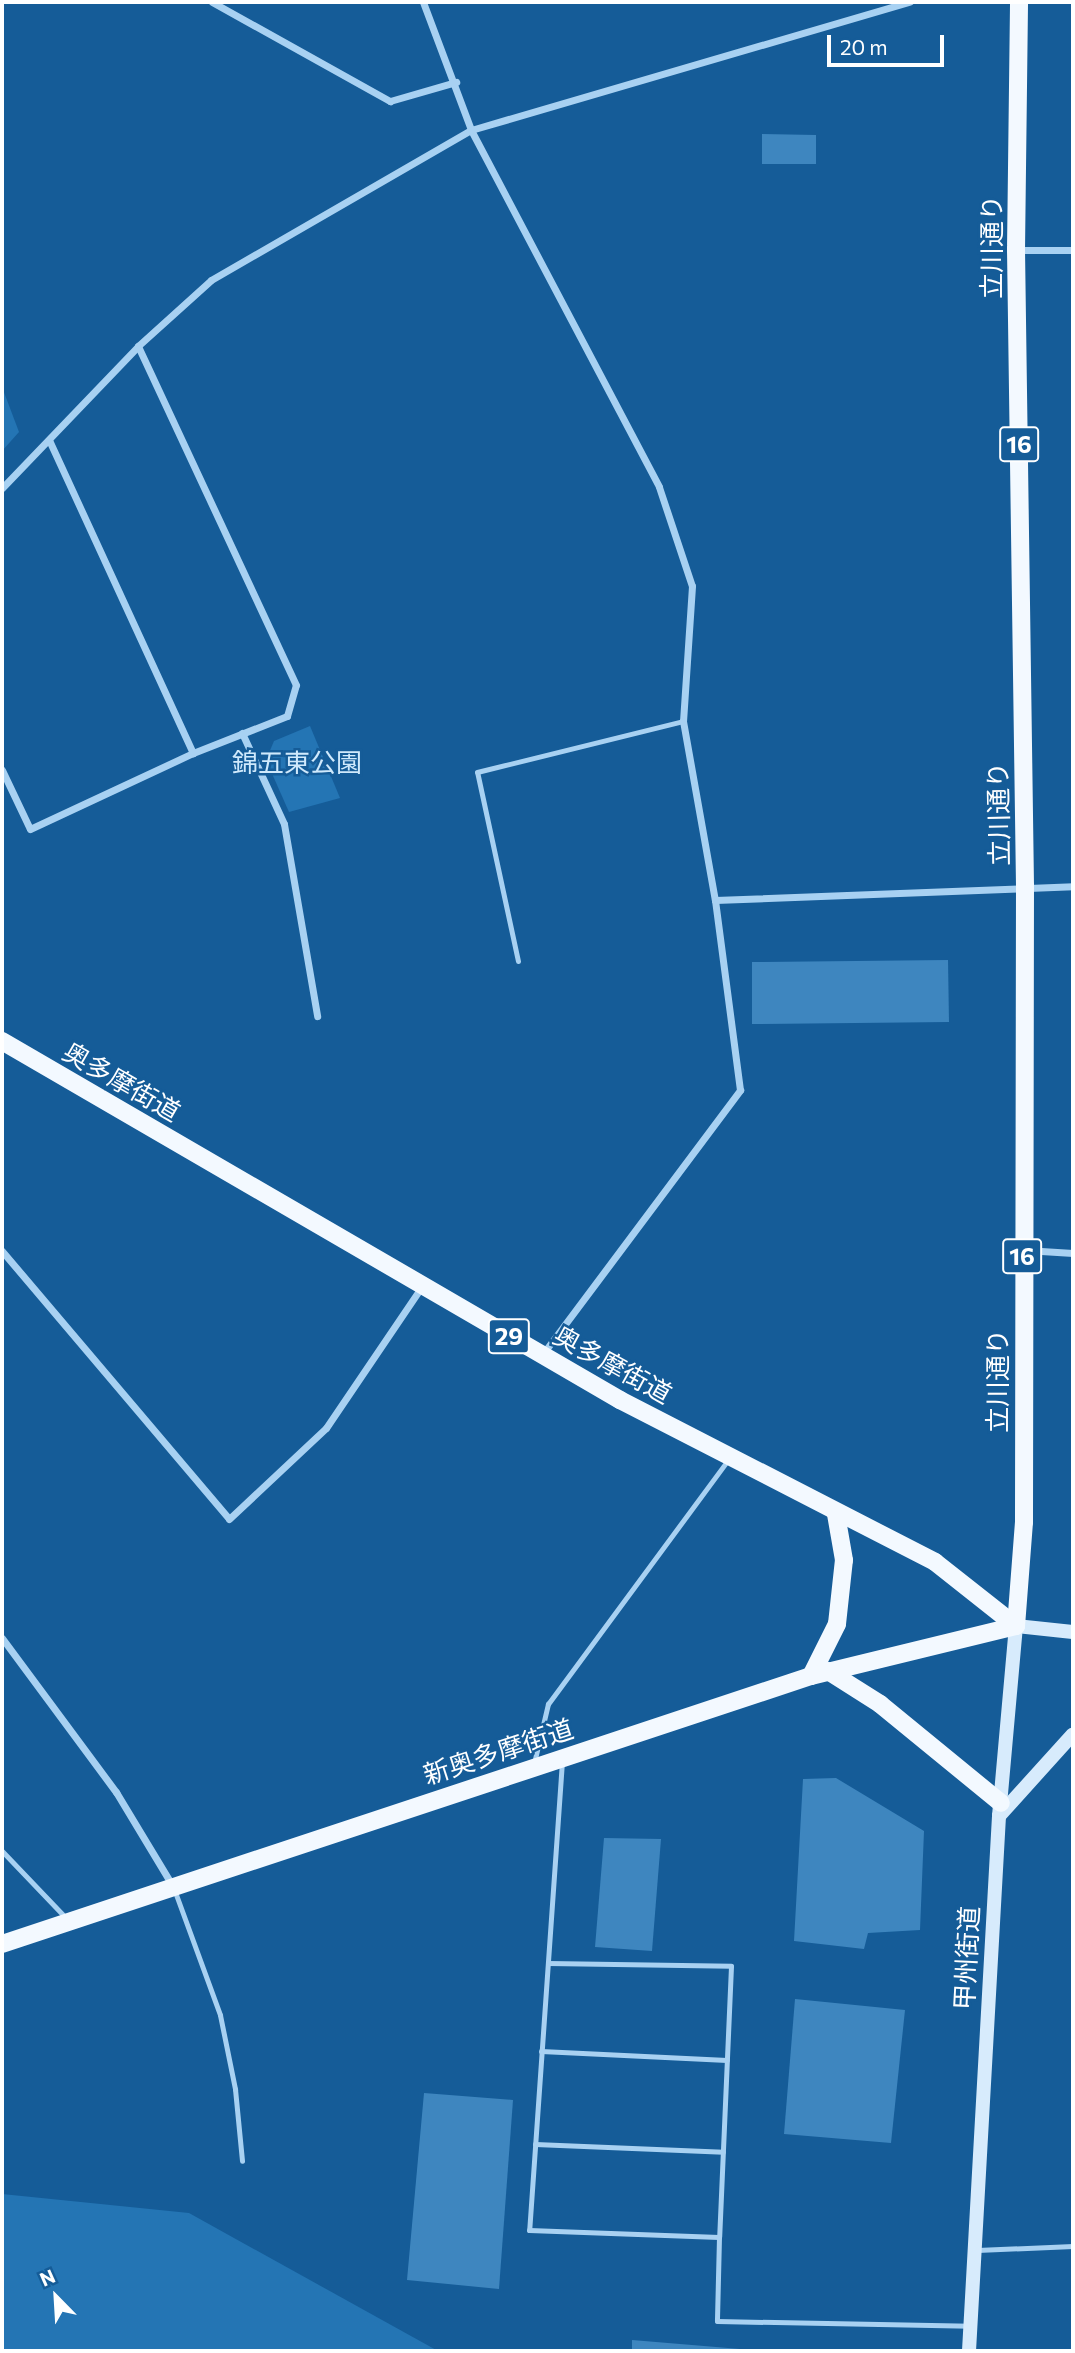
<!DOCTYPE html>
<meta charset="utf-8">
<style>
body{margin:0}
#map{position:relative;width:1075px;height:2353px;overflow:hidden;background:#155c98;font-family:Commissioner,"Noto Sans JP",sans-serif}
div>[style]{position:absolute}
.green>*{inset:0;background:#2475b4}
.building>*{inset:0;background:#3e86bf}
.service>*{height:5px;margin:-2.5px;padding:0 2.5px;transform-origin:2.5px;border-radius:2.5px;background:#a8d1f2}
.minor>*{height:7px;margin:-3.5px;padding:0 3.5px;transform-origin:3.5px;border-radius:3.5px;background:#a8d1f2}
.secondary>*{height:14px;margin:-7px;padding:0 7px;transform-origin:7px;border-radius:7px;background:#d7ebfc}
.primary>*{height:18px;margin:-9px;padding:0 9px;transform-origin:9px;border-radius:9px;background:#f3f9ff}
span{translate:-50% -50%;white-space:nowrap;text-align:center;line-height:1.15;-webkit-text-stroke:5px #155c98;paint-order:stroke}
.shield-label span{padding:2px 5px;background:#155c98;border:2px solid;border-radius:5px;-webkit-text-stroke-width:0}
.shield-label{font-size:24px;color:#fff;font-weight:700}
.street-label{font-size:26px;color:#fff}
.park-label{font-size:26px;color:#cfe9fc}
.frame{position:absolute;inset:0;border:4px solid #fff;pointer-events:none}
.north{position:absolute;left:21px;top:2262px;width:70px;height:70px;-webkit-text-stroke:5px #155c98;paint-order:stroke;rotate:336deg;font-size:19px;font-weight:700;line-height:28px;text-align:center;color:#fff}
.north::after{content:'';display:block;margin:auto;width:24px;height:32px;background:#fff;clip-path:polygon(50% 0,100% 100%,50% 72%,0 100%)}
.scale{position:absolute;left:827px;top:35px;width:117px;height:32px;box-sizing:border-box;border:4px solid #fff;border-top:0;padding-left:9px;font-size:21px;line-height:24px;white-space:nowrap;color:#fff;-webkit-text-stroke:5px #155c98;paint-order:stroke}
</style>
<div id="map">
<div class="green">
<i style="clip-path:polygon(2px 387px,19px 432px,2px 451px)"></i>
<i style="clip-path:polygon(310px 726px,340px 798px,289px 812px,266px 760px,274px 741px)"></i>
<i style="clip-path:polygon(2px 2194px,189px 2213px,438px 2351px,2px 2351px)"></i>
</div>
<div class="building">
<i style="clip-path:polygon(762px 134px,816px 135px,816px 164px,762px 164px)"></i>
<i style="clip-path:polygon(948px 960px,949px 1022px,752px 1024px,752px 962px)"></i>
<i style="clip-path:polygon(836px 1778px,924px 1831px,920px 1930px,868px 1933px,864px 1949px,794px 1941px,803px 1779px)"></i>
<i style="clip-path:polygon(604px 1838px,661px 1839px,652px 1951px,595px 1947px)"></i>
<i style="clip-path:polygon(795px 1999px,905px 2010px,891px 2143px,784px 2134px)"></i>
<i style="clip-path:polygon(424px 2093px,513px 2100px,499px 2289px,407px 2280px)"></i>
<i style="clip-path:polygon(632px 2340px,740px 2349px,740px 2351px,632px 2351px)"></i>
</div>
<div class="service">
<i style="left:518px;top:961px;width:193px;rotate:-102.2deg"></i>
<i style="left:477px;top:772px;width:212px;rotate:-13.9deg"></i>
<i style="left:562px;top:1761px;width:470px;rotate:94deg"></i>
<i style="left:529px;top:2230px;width:190px;rotate:2.1deg"></i>
<i style="left:719px;top:2237px;width:84px;rotate:91.4deg"></i>
<i style="left:717px;top:2321px;width:253px;rotate:1.1deg"></i>
<i style="left:534px;top:1763px;width:61px;rotate:-76.7deg"></i>
<i style="left:548px;top:1704px;width:303px;rotate:-53.6deg"></i>
<i style="left:2px;top:1851px;width:94px;rotate:46.3deg"></i>
<i style="left:174px;top:1889px;width:134px;rotate:69.9deg"></i>
<i style="left:220px;top:2015px;width:76px;rotate:78.5deg"></i>
<i style="left:235px;top:2089px;width:72px;rotate:84.4deg"></i>
<i style="left:548px;top:1963px;width:183px;rotate:0.9deg"></i>
<i style="left:731px;top:1966px;width:271px;rotate:92.5deg"></i>
<i style="left:541px;top:2051px;width:186px;rotate:2.8deg"></i>
<i style="left:535px;top:2144px;width:188px;rotate:2.4deg"></i>
<i style="left:977px;top:2250px;width:96px;rotate:-2.4deg"></i>
</div>
<div class="minor">
<i style="left:212px;top:2px;width:204px;rotate:29.1deg"></i>
<i style="left:390px;top:101px;width:69px;rotate:-16.1deg"></i>
<i style="left:423px;top:2px;width:137px;rotate:69.4deg"></i>
<i style="left:471px;top:130px;width:403px;rotate:62.2deg"></i>
<i style="left:659px;top:487px;width:104px;rotate:71.6deg"></i>
<i style="left:692px;top:586px;width:135px;rotate:93.8deg"></i>
<i style="left:683px;top:721px;width:182px;rotate:79.9deg"></i>
<i style="left:1018px;top:250px;width:55px"></i>
<i style="left:49px;top:440px;width:345px;rotate:65.3deg"></i>
<i style="left:2px;top:488px;width:197px;rotate:-46.2deg"></i>
<i style="left:138px;top:346px;width:98px;rotate:-42.1deg"></i>
<i style="left:211px;top:280px;width:300px;rotate:-30deg"></i>
<i style="left:471px;top:130px;width:457px;rotate:-16.3deg"></i>
<i style="left:242px;top:733px;width:100px;rotate:65.2deg"></i>
<i style="left:284px;top:824px;width:195px;rotate:80.2deg"></i>
<i style="left:2px;top:770px;width:65px;rotate:64.6deg"></i>
<i style="left:30px;top:829px;width:180px;rotate:-25deg"></i>
<i style="left:193px;top:753px;width:101px;rotate:-21.5deg"></i>
<i style="left:287px;top:716px;width:32px;rotate:-74deg"></i>
<i style="left:296px;top:685px;width:374px;rotate:-115deg"></i>
<i style="left:1025px;top:1250px;width:48px;rotate:3.6deg"></i>
<i style="left:2px;top:1251px;width:351px;rotate:49.7deg"></i>
<i style="left:229px;top:1519px;width:133px;rotate:-43.2deg"></i>
<i style="left:326px;top:1428px;width:171px;rotate:-55.9deg"></i>
<i style="left:542px;top:1355px;width:331px;rotate:-53.2deg"></i>
<i style="left:740px;top:1090px;width:192px;rotate:-97.5deg"></i>
<i style="left:715px;top:900px;width:358px;rotate:-2.2deg"></i>
<i style="left:2px;top:1638px;width:192px;rotate:53.5deg"></i>
<i style="left:116px;top:1792px;width:109px;rotate:58.9deg"></i>
</div>
<div class="secondary">
<i style="left:999px;top:1816px;width:110px;rotate:-47.9deg"></i>
<i style="left:969px;top:2351px;width:536px;rotate:-86.79deg"></i>
<i style="left:999px;top:1816px;width:191px;rotate:-84.9deg"></i>
<i style="left:1016px;top:1626px;width:57px;rotate:6deg"></i>
</div>
<div class="primary">
<i style="left:2px;top:1041px;width:715px;rotate:30.15deg"></i>
<i style="left:620px;top:1400px;width:354px;rotate:27.2deg"></i>
<i style="left:935px;top:1562px;width:103px;rotate:38.3deg"></i>
<i style="left:1016px;top:1626px;width:104px;rotate:-85.6deg"></i>
<i style="left:1024px;top:1522px;width:636px;rotate:-89.91deg"></i>
<i style="left:1025px;top:886px;width:636px;rotate:-90.81deg"></i>
<i style="left:1016px;top:250px;width:248px;rotate:-89.3deg"></i>
<i style="left:828px;top:1671px;width:62px;rotate:32.4deg"></i>
<i style="left:880px;top:1704px;width:156px;rotate:39.3deg"></i>
<i style="left:811px;top:1676px;width:58px;rotate:-63.4deg"></i>
<i style="left:837px;top:1624px;width:64px;rotate:-83.8deg"></i>
<i style="left:844px;top:1560px;width:47px;rotate:-99.9deg"></i>
<i style="left:2px;top:1944px;width:852px;rotate:-18.33deg"></i>
<i style="left:811px;top:1676px;width:211px;rotate:-13.7deg"></i>
</div>
<div class="shield-label">
<span style="left:1019px;top:444px">16</span>
<span style="left:1022px;top:1256px">16</span>
<span style="left:509px;top:1336px">29</span>
</div>
<div class="street-label">
<span style="left:991px;top:247px;rotate:-90deg">立川通り</span>
<span style="left:998px;top:814px;rotate:-91deg">立川通り</span>
<span style="left:122px;top:1081px;rotate:30deg">奥多摩街道</span>
<span style="left:613px;top:1364px;rotate:29deg">奥多摩街道</span>
<span style="left:997px;top:1381px;rotate:-90deg">立川通り</span>
<span style="left:498px;top:1751px;rotate:-18deg">新奥多摩街道</span>
<span style="left:966px;top:1958px;rotate:-87deg">甲州街道</span>
</div>
<div class="park-label">
<span style="left:297px;top:762px">錦五東公園</span>
</div>
<div class="frame"></div>
<div class="north">N</div>
<div class="scale">20 m</div>
</div>
